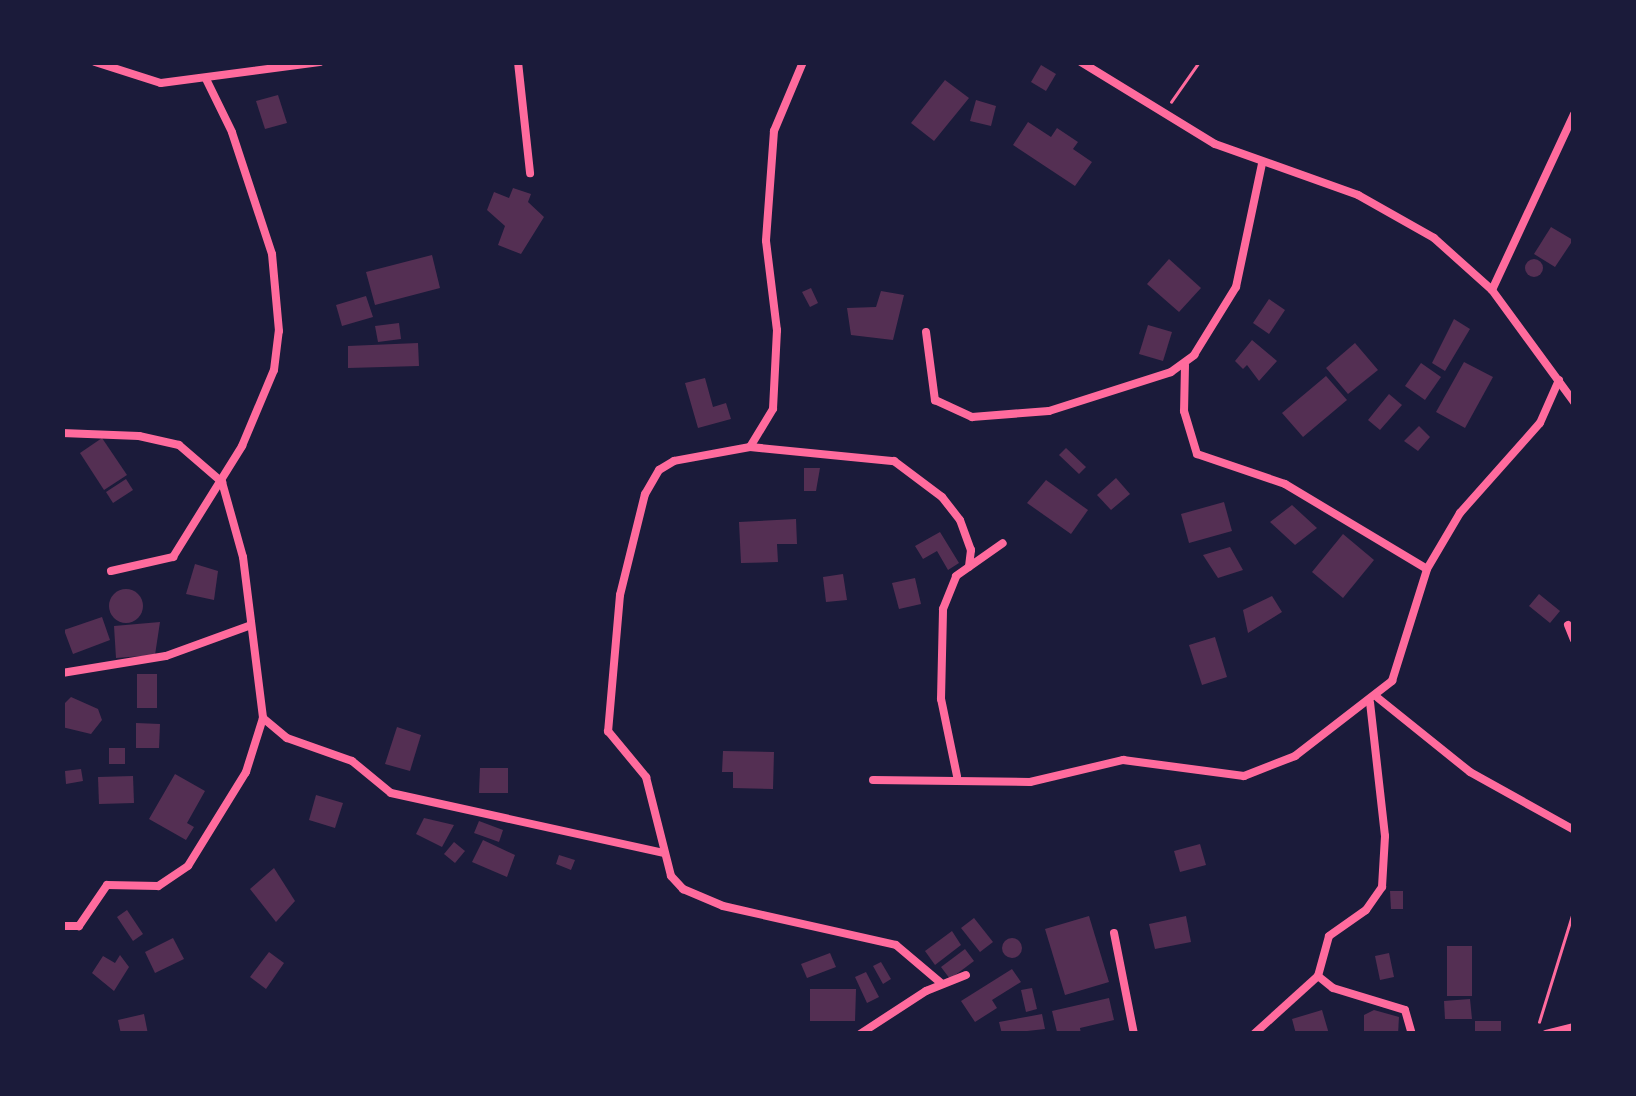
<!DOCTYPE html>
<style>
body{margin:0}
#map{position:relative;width:1636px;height:1096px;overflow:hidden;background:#1b1b3a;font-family:Commissioner,sans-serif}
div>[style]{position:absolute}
.building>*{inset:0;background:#542f53}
.round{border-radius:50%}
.path>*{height:2.5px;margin:-1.25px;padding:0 1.25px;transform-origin:1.25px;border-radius:1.25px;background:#ff6b9d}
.minor>*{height:8px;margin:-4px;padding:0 4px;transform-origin:4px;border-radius:4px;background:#ff6b9d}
span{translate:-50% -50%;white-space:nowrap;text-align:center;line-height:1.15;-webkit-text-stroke:8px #1b1b3a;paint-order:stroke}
.frame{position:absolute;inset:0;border:65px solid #1b1b3a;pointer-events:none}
</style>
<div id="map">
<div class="building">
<i style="clip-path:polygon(1041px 65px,1056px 74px,1046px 91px,1031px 82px)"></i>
<i style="clip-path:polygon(945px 80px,969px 98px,934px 141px,911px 123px)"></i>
<i style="clip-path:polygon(278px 95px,287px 123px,265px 129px,256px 101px)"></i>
<i style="clip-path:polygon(976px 100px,996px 106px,991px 126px,970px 121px)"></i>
<i style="clip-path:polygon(1028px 122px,1051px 137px,1057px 128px,1078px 142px,1073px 149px,1092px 162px,1075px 186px,1013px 145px)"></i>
<i style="clip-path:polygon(513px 188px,531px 194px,528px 202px,544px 217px,521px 254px,498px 245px,505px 226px,487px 210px,494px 192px,509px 198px)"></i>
<i style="clip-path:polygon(1551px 227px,1573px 240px,1555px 267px,1534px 254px)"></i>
<i style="clip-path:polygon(432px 255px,440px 288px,375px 305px,366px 272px)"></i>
<i class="round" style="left:1525px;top:259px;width:18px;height:18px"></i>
<i style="clip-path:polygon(1169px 259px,1201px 288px,1179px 312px,1147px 284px)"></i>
<i style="clip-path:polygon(811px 288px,818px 303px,810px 307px,802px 292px)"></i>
<i style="clip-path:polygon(881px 291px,904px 295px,893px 340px,851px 335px,847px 308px,876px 307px)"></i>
<i style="clip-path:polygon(366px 296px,373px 317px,342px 326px,336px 305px)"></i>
<i style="clip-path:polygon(1269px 299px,1285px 310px,1269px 334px,1253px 323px)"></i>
<i style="clip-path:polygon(1454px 319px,1470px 329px,1445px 371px,1432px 363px)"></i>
<i style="clip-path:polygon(399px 323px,401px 339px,378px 342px,375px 326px)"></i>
<i style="clip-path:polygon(1148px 325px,1172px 332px,1163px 361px,1139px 354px)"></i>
<i style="clip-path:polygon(1252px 340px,1277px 361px,1259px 381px,1247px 365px,1243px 369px,1235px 361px)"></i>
<i style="clip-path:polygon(418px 343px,419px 366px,348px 368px,348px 346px)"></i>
<i style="clip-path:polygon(1355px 343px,1378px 370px,1348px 394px,1326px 368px)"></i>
<i style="clip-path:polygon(1464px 362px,1493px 377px,1465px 428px,1436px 412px)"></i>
<i style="clip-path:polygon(1421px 363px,1441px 377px,1425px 400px,1405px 386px)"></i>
<i style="clip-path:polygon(1326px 376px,1347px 400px,1303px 437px,1282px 413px)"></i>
<i style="clip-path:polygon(705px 378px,713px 407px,726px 403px,731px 419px,698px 428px,685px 383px)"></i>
<i style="clip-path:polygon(1389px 394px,1402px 405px,1380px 430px,1368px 420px)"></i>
<i style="clip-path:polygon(1419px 426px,1430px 437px,1418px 451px,1404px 441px)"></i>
<i style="clip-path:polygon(102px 438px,127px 475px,104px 490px,80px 453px)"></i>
<i style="clip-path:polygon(1066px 448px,1086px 467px,1079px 474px,1059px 455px)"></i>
<i style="clip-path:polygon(804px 468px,820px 468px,816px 491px,804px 491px)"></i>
<i style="clip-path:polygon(1116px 478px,1130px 494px,1111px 510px,1097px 495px)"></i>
<i style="clip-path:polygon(126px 479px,133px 490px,113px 503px,106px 492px)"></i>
<i style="clip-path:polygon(1046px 480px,1088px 510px,1071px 534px,1027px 503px)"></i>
<i style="clip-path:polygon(1224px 502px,1232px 531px,1189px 543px,1181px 514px)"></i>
<i style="clip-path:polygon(1292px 505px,1317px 528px,1295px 545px,1270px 522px)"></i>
<i style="clip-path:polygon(796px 519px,797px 544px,777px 544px,778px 562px,741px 563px,739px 522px)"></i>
<i style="clip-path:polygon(940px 532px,959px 563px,948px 570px,937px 551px,923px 559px,915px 546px)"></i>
<i style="clip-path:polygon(1343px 534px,1374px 560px,1343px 598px,1312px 572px)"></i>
<i style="clip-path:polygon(1230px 547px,1243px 570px,1218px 578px,1203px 555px)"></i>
<i style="clip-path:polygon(195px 564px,218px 571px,214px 600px,186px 594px)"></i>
<i style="clip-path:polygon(843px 574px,847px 600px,826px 602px,823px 577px)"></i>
<i style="clip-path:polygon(915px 578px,921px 604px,899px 609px,892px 583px)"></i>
<i class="round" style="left:109px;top:589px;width:34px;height:34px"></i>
<i style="clip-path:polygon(1539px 594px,1560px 611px,1550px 623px,1529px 606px)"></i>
<i style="clip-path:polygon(1272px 596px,1282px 612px,1248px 633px,1243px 610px)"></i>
<i style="clip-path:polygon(102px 617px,110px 640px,73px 654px,64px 630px)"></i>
<i style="clip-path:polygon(160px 622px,155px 655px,116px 658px,114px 626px)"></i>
<i style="clip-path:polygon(1215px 637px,1227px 677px,1202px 685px,1189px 645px)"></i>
<i style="clip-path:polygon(137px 674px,157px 674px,157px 708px,137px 708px)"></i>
<i style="clip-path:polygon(71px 697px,98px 709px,102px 720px,91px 734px,62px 727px,62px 706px)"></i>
<i style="clip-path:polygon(136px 723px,160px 724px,159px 748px,136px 748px)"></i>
<i style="clip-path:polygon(397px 727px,421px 735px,410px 771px,385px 764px)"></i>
<i style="clip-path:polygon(109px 748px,125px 748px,125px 764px,109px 764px)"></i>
<i style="clip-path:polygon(723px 751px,774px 752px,773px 789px,733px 788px,733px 772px,722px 772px)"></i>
<i style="clip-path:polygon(480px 768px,508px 768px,508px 793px,479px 793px)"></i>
<i style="clip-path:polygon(81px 769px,83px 781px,66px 784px,65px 771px)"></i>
<i style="clip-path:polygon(175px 774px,205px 791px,187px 823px,194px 827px,186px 840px,149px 819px)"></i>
<i style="clip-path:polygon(133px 776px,134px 803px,99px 804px,98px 777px)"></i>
<i style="clip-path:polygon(316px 795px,343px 803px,335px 828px,309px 820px)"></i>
<i style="clip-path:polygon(424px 818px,454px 825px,442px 847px,416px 834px)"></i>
<i style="clip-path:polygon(479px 821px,503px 830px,499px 842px,474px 833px)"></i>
<i style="clip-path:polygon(483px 840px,515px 855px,507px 877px,472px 862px)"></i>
<i style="clip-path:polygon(454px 842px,465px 851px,455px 863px,444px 854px)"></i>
<i style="clip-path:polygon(1200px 844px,1206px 865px,1180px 872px,1174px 851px)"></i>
<i style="clip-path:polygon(559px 855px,575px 860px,571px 870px,556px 864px)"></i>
<i style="clip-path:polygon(274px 868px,295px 901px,276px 922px,250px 889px)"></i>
<i style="clip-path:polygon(1390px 891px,1403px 891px,1403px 909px,1391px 909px)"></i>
<i style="clip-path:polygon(127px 910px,143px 934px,133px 941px,117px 917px)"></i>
<i style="clip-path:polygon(1089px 916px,1109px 982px,1065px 995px,1045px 929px)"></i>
<i style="clip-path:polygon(1186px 916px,1191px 942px,1155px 949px,1149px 924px)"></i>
<i style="clip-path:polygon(974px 918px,993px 942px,980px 952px,961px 928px)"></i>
<i style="clip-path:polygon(952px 931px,961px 945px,935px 965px,925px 951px)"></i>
<i class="round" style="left:1002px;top:938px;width:20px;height:20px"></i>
<i style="clip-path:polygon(173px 938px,184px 959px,155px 973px,145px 952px)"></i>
<i style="clip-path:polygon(1447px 946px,1472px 946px,1472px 996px,1447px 996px)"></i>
<i style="clip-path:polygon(965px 949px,974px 961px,950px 979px,941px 967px)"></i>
<i style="clip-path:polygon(269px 952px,284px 963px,266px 989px,250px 977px)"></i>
<i style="clip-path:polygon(830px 953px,836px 967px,807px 978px,801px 964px)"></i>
<i style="clip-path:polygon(1389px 953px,1394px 977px,1380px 980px,1375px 956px)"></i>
<i style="clip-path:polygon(120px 955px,129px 967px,114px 991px,92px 973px,103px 956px,115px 963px)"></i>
<i style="clip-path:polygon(881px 962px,891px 979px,883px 984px,873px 966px)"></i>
<i style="clip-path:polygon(1012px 969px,1021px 982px,992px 1000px,997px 1008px,975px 1022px,961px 1001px)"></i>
<i style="clip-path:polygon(866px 972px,879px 997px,867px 1003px,855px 977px)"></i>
<i style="clip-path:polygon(1032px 988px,1037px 1009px,1026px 1012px,1021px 990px)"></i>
<i style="clip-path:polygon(810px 989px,856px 989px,855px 1021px,810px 1021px)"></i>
<i style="clip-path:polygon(1109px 998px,1114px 1020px,1080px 1028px,1081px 1034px,1057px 1032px,1052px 1011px)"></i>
<i style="clip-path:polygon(1470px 999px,1472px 1019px,1445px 1019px,1444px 1001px)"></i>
<i style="clip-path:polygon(1322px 1010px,1329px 1034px,1296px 1034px,1292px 1019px)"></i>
<i style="clip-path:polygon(1374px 1010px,1399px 1017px,1398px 1034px,1364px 1034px,1364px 1015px)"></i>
<i style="clip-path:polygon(144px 1014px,148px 1034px,121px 1034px,118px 1020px)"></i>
<i style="clip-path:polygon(1042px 1014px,1045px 1029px,1002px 1034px,999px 1022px)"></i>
<i style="clip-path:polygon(1475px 1021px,1501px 1021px,1501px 1034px,1475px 1034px)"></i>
</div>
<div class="path">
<i style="left:1171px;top:102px;width:49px;rotate:-55deg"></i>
<i style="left:1539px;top:1022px;width:118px;rotate:-72.8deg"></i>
</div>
<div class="minor">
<i style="left:95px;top:62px;width:69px;rotate:17.7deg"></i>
<i style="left:161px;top:83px;width:160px;rotate:-7.5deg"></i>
<i style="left:518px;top:62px;width:112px;rotate:83.8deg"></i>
<i style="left:803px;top:62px;width:75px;rotate:112.8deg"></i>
<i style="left:774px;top:131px;width:110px;rotate:94.2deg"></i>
<i style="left:766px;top:241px;width:90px;rotate:83deg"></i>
<i style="left:777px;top:330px;width:79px;rotate:92.9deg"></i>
<i style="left:773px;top:409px;width:44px;rotate:121.2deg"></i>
<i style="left:750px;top:447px;width:77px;rotate:169.6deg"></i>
<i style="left:674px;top:461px;width:17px;rotate:149deg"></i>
<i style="left:659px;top:470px;width:28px;rotate:120deg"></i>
<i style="left:645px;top:494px;width:104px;rotate:103.9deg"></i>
<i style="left:620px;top:595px;width:137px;rotate:95deg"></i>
<i style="left:608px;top:731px;width:60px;rotate:50.4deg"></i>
<i style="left:646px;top:777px;width:102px;rotate:75.8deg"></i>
<i style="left:671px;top:876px;width:18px;rotate:47deg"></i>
<i style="left:683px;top:889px;width:43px;rotate:23deg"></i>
<i style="left:723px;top:906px;width:177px;rotate:12.7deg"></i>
<i style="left:896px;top:945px;width:59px;rotate:40.2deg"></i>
<i style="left:1081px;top:62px;width:157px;rotate:31.5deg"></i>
<i style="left:1215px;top:144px;width:152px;rotate:19.6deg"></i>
<i style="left:1358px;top:195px;width:87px;rotate:29.5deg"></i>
<i style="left:1434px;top:238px;width:78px;rotate:41.9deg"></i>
<i style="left:1492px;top:290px;width:139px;rotate:53.8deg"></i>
<i style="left:1492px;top:290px;width:194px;rotate:-65deg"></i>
<i style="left:926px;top:332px;width:69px;rotate:82.5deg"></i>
<i style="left:935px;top:400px;width:41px;rotate:24.7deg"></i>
<i style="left:972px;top:417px;width:77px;rotate:-4.5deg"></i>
<i style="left:1049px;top:411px;width:128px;rotate:-17.7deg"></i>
<i style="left:1171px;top:372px;width:29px;rotate:-36deg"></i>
<i style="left:1194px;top:355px;width:80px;rotate:-58.3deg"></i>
<i style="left:1236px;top:287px;width:126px;rotate:-78.1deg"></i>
<i style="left:1185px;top:365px;width:46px;rotate:91.2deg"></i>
<i style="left:1184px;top:411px;width:45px;rotate:73.2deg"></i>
<i style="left:1197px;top:454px;width:93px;rotate:18.8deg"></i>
<i style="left:1285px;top:484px;width:165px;rotate:30.9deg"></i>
<i style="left:62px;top:433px;width:77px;rotate:2.2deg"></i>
<i style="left:139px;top:436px;width:41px;rotate:12.7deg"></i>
<i style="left:179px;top:445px;width:57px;rotate:40.7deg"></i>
<i style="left:222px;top:482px;width:78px;rotate:74.4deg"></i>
<i style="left:243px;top:557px;width:162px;rotate:82.9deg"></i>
<i style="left:263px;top:718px;width:57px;rotate:107.5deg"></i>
<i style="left:246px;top:772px;width:110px;rotate:121.7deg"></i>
<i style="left:188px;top:866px;width:36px;rotate:146deg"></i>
<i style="left:158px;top:886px;width:51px;rotate:-178.9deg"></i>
<i style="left:107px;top:885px;width:50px;rotate:124.3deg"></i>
<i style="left:79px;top:926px;width:17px;rotate:180deg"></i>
<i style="left:750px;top:447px;width:145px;rotate:5.6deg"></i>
<i style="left:894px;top:461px;width:60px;rotate:36.9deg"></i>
<i style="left:942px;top:497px;width:29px;rotate:52deg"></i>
<i style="left:960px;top:520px;width:32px;rotate:70deg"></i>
<i style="left:971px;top:550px;width:17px;rotate:97deg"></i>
<i style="left:111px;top:571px;width:64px;rotate:-12.7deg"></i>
<i style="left:173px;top:557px;width:131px;rotate:-58.1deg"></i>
<i style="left:242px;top:446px;width:82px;rotate:-67.2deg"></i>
<i style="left:274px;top:370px;width:39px;rotate:-83deg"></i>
<i style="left:279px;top:331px;width:77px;rotate:-95.2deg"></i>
<i style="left:272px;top:254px;width:128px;rotate:-108.2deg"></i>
<i style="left:232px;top:132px;width:59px;rotate:-116.1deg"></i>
<i style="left:1568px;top:625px;width:16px;rotate:68deg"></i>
<i style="left:62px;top:673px;width:105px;rotate:-9.3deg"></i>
<i style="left:166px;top:656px;width:90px;rotate:-20deg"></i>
<i style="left:1378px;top:698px;width:118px;rotate:38.8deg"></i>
<i style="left:1470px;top:772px;width:119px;rotate:29.1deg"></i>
<i style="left:263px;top:718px;width:31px;rotate:40deg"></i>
<i style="left:287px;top:738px;width:69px;rotate:19.5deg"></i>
<i style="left:352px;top:761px;width:50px;rotate:39.4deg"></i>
<i style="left:391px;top:793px;width:280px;rotate:12.4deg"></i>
<i style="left:957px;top:776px;width:79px;rotate:-101.7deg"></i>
<i style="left:941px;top:699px;width:90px;rotate:-88.7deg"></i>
<i style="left:943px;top:609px;width:35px;rotate:-68deg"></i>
<i style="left:956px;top:576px;width:57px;rotate:-35.1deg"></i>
<i style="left:873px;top:780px;width:157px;rotate:0.7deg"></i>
<i style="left:1030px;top:782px;width:96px;rotate:-13.3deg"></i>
<i style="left:1123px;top:760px;width:122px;rotate:7.5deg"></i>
<i style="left:1244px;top:776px;width:55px;rotate:-21.4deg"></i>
<i style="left:1295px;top:756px;width:123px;rotate:-37.7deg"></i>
<i style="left:1392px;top:681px;width:117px;rotate:-72.6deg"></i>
<i style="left:1427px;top:569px;width:65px;rotate:-59.5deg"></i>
<i style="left:1460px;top:513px;width:120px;rotate:-48.4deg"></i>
<i style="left:1540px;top:423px;width:47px;rotate:-66.2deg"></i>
<i style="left:1114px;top:933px;width:103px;rotate:78.8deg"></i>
<i style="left:1318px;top:976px;width:19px;rotate:39deg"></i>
<i style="left:1333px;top:988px;width:75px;rotate:17deg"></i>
<i style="left:1405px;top:1010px;width:25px;rotate:74deg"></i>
<i style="left:860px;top:1034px;width:79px;rotate:-33.1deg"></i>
<i style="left:926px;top:991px;width:43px;rotate:-21.8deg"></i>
<i style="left:1254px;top:1034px;width:86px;rotate:-42.2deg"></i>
<i style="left:1318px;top:976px;width:41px;rotate:-74.6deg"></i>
<i style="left:1329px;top:936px;width:45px;rotate:-35.1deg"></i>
<i style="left:1366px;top:910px;width:28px;rotate:-55deg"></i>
<i style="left:1382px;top:887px;width:51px;rotate:-86.6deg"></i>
<i style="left:1385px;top:836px;width:134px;rotate:-96.4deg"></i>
<i style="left:1546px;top:1034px;width:29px;rotate:-14deg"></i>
</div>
<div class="frame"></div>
</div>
